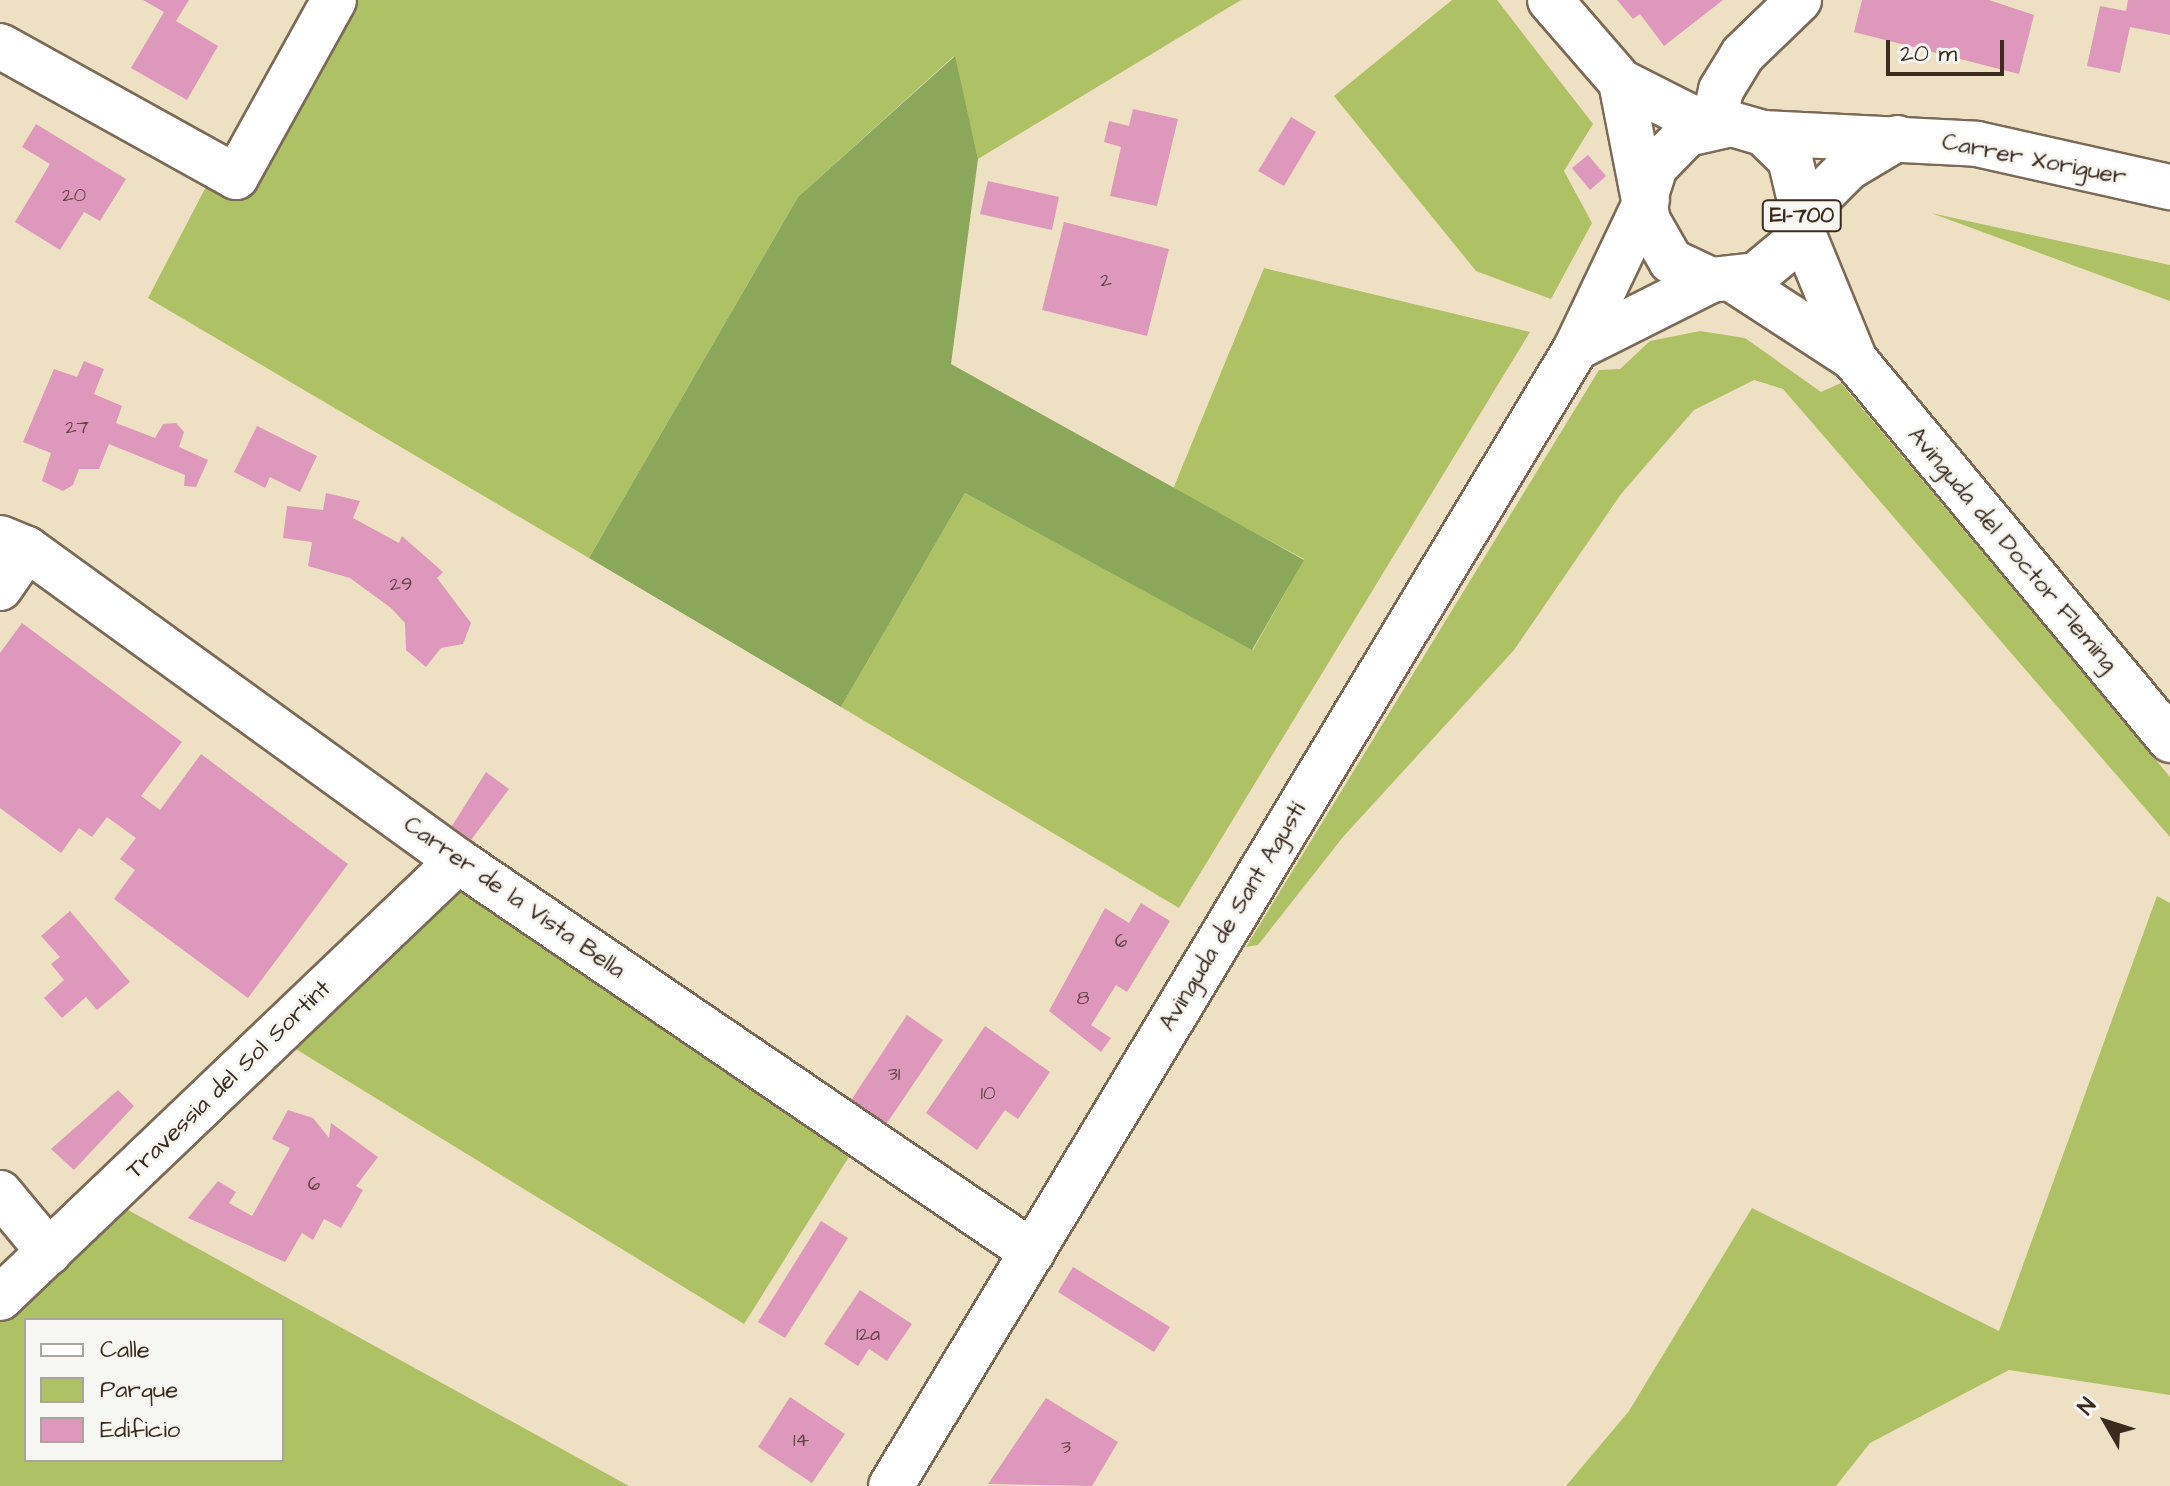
<!DOCTYPE html>
<meta charset="utf-8">
<style>
body{margin:0}
#map{position:relative;width:2170px;height:1486px;overflow:hidden;background:#eee0c2;font-family:"Architects Daughter",sans-serif}
div>[style]{position:absolute}
.green>*{inset:0;background:#afc165}
.forest>*{inset:0;background:#8ba75a}
.building>*{inset:0;background:#de98bb}
.roads{filter:drop-shadow(2px 0 #7a6a57) drop-shadow(-2px 0 #7a6a57) drop-shadow(0 2px #7a6a57) drop-shadow(0 -2px #7a6a57)}
.street>*{height:44px;margin:-22px;padding:0 22px;transform-origin:22px;border-radius:22px;background:#fff}
.secondary>*{height:44px;margin:-22px;padding:0 22px;transform-origin:22px;border-radius:22px;background:#fff}
.primary>*{height:44px;margin:-22px;padding:0 22px;transform-origin:22px;border-radius:22px;background:#fff}
span{translate:-50% -50%;white-space:nowrap;text-align:center;line-height:1.15;-webkit-text-stroke:6px #f6f6f2;paint-order:stroke}
.number-label{font-size:20px;color:#644645}
.number-label span{-webkit-text-stroke-width:0}
.shield-label span{padding:2px 6px;background:#f6f6f2;border:2px solid;border-radius:6px;-webkit-text-stroke-width:0}
.shield-label{font-size:22px;color:#3b2a1e;font-weight:700}
.street-label{font-size:24px;color:#3b2a1e}
.legend{position:absolute;left:24px;top:1318px;width:260px;height:144px;box-sizing:border-box;background:#f6f6f2;border:2px solid #aba49d;margin:0;padding:10px 14px;list-style:none;font-size:24px;color:#3b2a1e}
.legend li{display:flex;align-items:center;gap:16px;height:40px}
.legend b{width:40px;border:2px solid #aba49d}
.north{position:absolute;left:2066px;top:1382px;width:80px;height:80px;-webkit-text-stroke:6px #f6f6f2;paint-order:stroke;rotate:309deg;font-size:22px;font-weight:700;line-height:32px;text-align:center;color:#3b2a1e}
.north::after{content:'';display:block;margin:auto;width:28px;height:36px;background:#3b2a1e;clip-path:polygon(50% 0,100% 100%,50% 72%,0 100%)}
.scale{position:absolute;left:1886px;top:40px;width:118px;height:36px;box-sizing:border-box;border:4px solid #3b2a1e;border-top:0;padding-left:10px;font-size:24px;line-height:28px;white-space:nowrap;color:#3b2a1e;-webkit-text-stroke:6px #f6f6f2;paint-order:stroke}
</style>
<div id="map">
<div class="green">
<i style="clip-path:polygon(354px 0,1241px 0,978px 159px,954px 56px,798px 197px,589px 558px,148px 298px,208px 183px)"></i>
<i style="clip-path:polygon(1452px 0,1497px 0,1593px 124px,1564px 171px,1592px 223px,1551px 299px,1476px 271px,1334px 96px)"></i>
<i style="clip-path:polygon(1931px 213px,2170px 265px,2170px 301px)"></i>
<i style="clip-path:polygon(1264px 268px,1530px 332px,1179px 908px,841px 707px,965px 493px,1253px 650px,1304px 559px,1173px 489px)"></i>
<i style="clip-path:polygon(1700px 331px,1745px 338px,1821px 392px,1841px 383px,2170px 777px,2170px 837px,1783px 389px,1754px 380px,1694px 410px,1621px 494px,1514px 650px,1343px 837px,1258px 945px,1246px 947px,1599px 370px,1620px 369px,1650px 341px)"></i>
<i style="clip-path:polygon(454px 883px,852px 1152px,744px 1324px,286px 1043px)"></i>
<i style="clip-path:polygon(2157px 896px,2170px 903px,2170px 1395px,2009px 1370px,1870px 1443px,1836px 1486px,1566px 1486px,1629px 1411px,1752px 1208px,1999px 1331px)"></i>
<i style="clip-path:polygon(evenodd,119px 1205px,629px 1486px,0 1486px,0 1315px,119px 1205px,26px 1320px,282px 1320px,282px 1460px,26px 1460px,26px 1320px)"></i>
</div>
<div class="forest">
<i style="clip-path:polygon(955px 56px,978px 159px,951px 364px,1304px 560px,1252px 650px,965px 493px,841px 707px,589px 558px,798px 197px)"></i>
</div>
<div class="building">
<i style="clip-path:polygon(143px 0,189px 0,176px 21px,218px 46px,187px 100px,131px 68px,164px 12px)"></i>
<i style="clip-path:polygon(1617px 0,1723px 0,1664px 46px,1640px 14px,1633px 19px)"></i>
<i style="clip-path:polygon(1862px 0,1989px 0,2034px 15px,2019px 74px,1854px 32px)"></i>
<i style="clip-path:polygon(2128px 0,2170px 0,2170px 35px,2130px 27px,2120px 73px,2087px 66px,2100px 6px,2126px 11px)"></i>
<i style="clip-path:polygon(1133px 109px,1178px 119px,1157px 206px,1110px 196px,1121px 147px,1104px 142px,1109px 121px,1129px 126px)"></i>
<i style="clip-path:polygon(1291px 117px,1316px 132px,1284px 186px,1258px 171px)"></i>
<i style="clip-path:polygon(36px 124px,126px 179px,100px 221px,84px 212px,60px 250px,15px 222px,50px 164px,22px 147px)"></i>
<i style="clip-path:polygon(1588px 155px,1606px 176px,1590px 190px,1572px 168px)"></i>
<i style="clip-path:polygon(988px 181px,1059px 197px,1052px 230px,980px 214px)"></i>
<i style="clip-path:polygon(1064px 222px,1169px 249px,1147px 336px,1042px 310px)"></i>
<i style="clip-path:polygon(84px 361px,104px 369px,94px 394px,122px 406px,116px 423px,155px 438px,163px 424px,176px 423px,184px 432px,179px 447px,208px 460px,196px 487px,184px 486px,185px 475px,109px 444px,99px 469px,79px 469px,73px 485px,63px 491px,42px 481px,51px 453px,23px 442px,54px 369px,77px 377px)"></i>
<i style="clip-path:polygon(257px 426px,317px 456px,300px 492px,270px 477px,265px 488px,234px 472px)"></i>
<i style="clip-path:polygon(326px 493px,360px 501px,353px 518px,399px 543px,402px 536px,443px 572px,437px 578px,471px 623px,463px 644px,441px 648px,426px 667px,406px 650px,405px 623px,391px 608px,350px 578px,308px 566px,312px 542px,283px 538px,287px 506px,323px 510px)"></i>
<i style="clip-path:polygon(22px 623px,182px 742px,141px 796px,160px 810px,201px 754px,348px 864px,248px 998px,114px 899px,135px 870px,120px 859px,136px 838px,107px 817px,92px 837px,79px 828px,61px 853px,0 808px,0 653px)"></i>
<i style="clip-path:polygon(486px 772px,509px 789px,471px 840px,452px 826px)"></i>
<i style="clip-path:polygon(1141px 903px,1170px 921px,1127px 992px,1116px 985px,1091px 1025px,1111px 1038px,1101px 1052px,1049px 1011px,1105px 908px,1129px 923px)"></i>
<i style="clip-path:polygon(70px 911px,130px 982px,97px 1010px,86px 997px,62px 1018px,44px 998px,64px 980px,51px 964px,60px 957px,41px 936px)"></i>
<i style="clip-path:polygon(907px 1015px,943px 1040px,881px 1132px,846px 1108px)"></i>
<i style="clip-path:polygon(985px 1026px,1050px 1072px,1018px 1119px,1005px 1110px,977px 1150px,926px 1113px)"></i>
<i style="clip-path:polygon(118px 1090px,134px 1106px,74px 1170px,51px 1149px)"></i>
<i style="clip-path:polygon(288px 1110px,313px 1118px,329px 1138px,331px 1123px,378px 1157px,356px 1186px,363px 1190px,341px 1228px,324px 1219px,313px 1240px,302px 1233px,285px 1262px,188px 1218px,218px 1181px,236px 1192px,229px 1203px,252px 1216px,290px 1148px,272px 1139px)"></i>
<i style="clip-path:polygon(821px 1221px,848px 1238px,785px 1338px,758px 1322px)"></i>
<i style="clip-path:polygon(1073px 1267px,1170px 1327px,1154px 1352px,1058px 1292px)"></i>
<i style="clip-path:polygon(860px 1290px,912px 1324px,887px 1361px,869px 1349px,858px 1366px,824px 1344px)"></i>
<i style="clip-path:polygon(790px 1397px,845px 1434px,812px 1483px,758px 1447px)"></i>
<i style="clip-path:polygon(1046px 1398px,1118px 1442px,1092px 1486px,988px 1484px)"></i>
</div>
<div class="roads">
<div class="street">
<i style="left:0;top:46px;width:270px;rotate:29deg"></i>
<i style="left:236px;top:177px;width:202px;rotate:-61deg"></i>
<i style="left:1713px;top:125px;width:36px;rotate:-77deg"></i>
<i style="left:1721px;top:90px;width:42px;rotate:-58.6deg"></i>
<i style="left:1743px;top:54px;width:78px;rotate:-44deg"></i>
<i style="left:0;top:538px;width:29px;rotate:22deg"></i>
<i style="left:27px;top:549px;width:532px;rotate:35.9deg"></i>
<i style="left:458px;top:861px;width:695px;rotate:34.26deg"></i>
<i style="left:0;top:588px;width:47px;rotate:-55.3deg"></i>
<i style="left:0;top:1193px;width:77px;rotate:50.3deg"></i>
<i style="left:0;top:1298px;width:633px;rotate:-43.66deg"></i>
</div>
<div class="secondary">
<i style="left:1763px;top:133px;width:214px;rotate:2.9deg"></i>
<i style="left:1977px;top:144px;width:198px;rotate:12.6deg"></i>
<i style="left:1803px;top:213px;width:64px;rotate:-45deg"></i>
<i style="left:1848px;top:168px;width:58px;rotate:-31deg"></i>
<i style="left:1576px;top:348px;width:151px;rotate:-26.7deg"></i>
<i style="left:891px;top:1486px;width:1328px;rotate:-58.95deg"></i>
<i style="left:1576px;top:348px;width:165px;rotate:-64.5deg"></i>
</div>
<div class="primary">
<i style="left:1550px;top:0;width:108px;rotate:49.1deg"></i>
<i style="left:1621px;top:82px;width:97px;rotate:26.8deg"></i>
<i style="left:1621px;top:82px;width:142px;rotate:79deg"></i>
<i style="left:1648px;top:221px;width:46px;rotate:60.1deg"></i>
<i style="left:1671px;top:261px;width:44px;rotate:25.4deg"></i>
<i style="left:1711px;top:280px;width:45px;rotate:-6.3deg"></i>
<i style="left:1756px;top:275px;width:45px;rotate:-39.6deg"></i>
<i style="left:1791px;top:246px;width:35px;rotate:-70deg"></i>
<i style="left:1803px;top:213px;width:56px;rotate:-103.5deg"></i>
<i style="left:1790px;top:159px;width:37px;rotate:-136deg"></i>
<i style="left:1763px;top:133px;width:33px;rotate:-164deg"></i>
<i style="left:1731px;top:124px;width:45px;rotate:167.2deg"></i>
<i style="left:1687px;top:134px;width:46px;rotate:134.1deg"></i>
<i style="left:1655px;top:167px;width:23px;rotate:108deg"></i>
<i style="left:1800px;top:226px;width:145px;rotate:67.7deg"></i>
<i style="left:1855px;top:360px;width:494px;rotate:50.3deg"></i>
<i style="left:1735px;top:281px;width:134px;rotate:33.1deg"></i>
</div>
</div>
<div class="number-label">
<span style="left:74px;top:195px">20</span>
<span style="left:1106px;top:280px">2</span>
<span style="left:77px;top:427px">27</span>
<span style="left:401px;top:584px">29</span>
<span style="left:1121px;top:941px">6</span>
<span style="left:1083px;top:998px">8</span>
<span style="left:894px;top:1074px">31</span>
<span style="left:988px;top:1093px">10</span>
<span style="left:314px;top:1184px">6</span>
<span style="left:868px;top:1334px">12a</span>
<span style="left:801px;top:1440px">14</span>
<span style="left:1066px;top:1447px">3</span>
</div>
<div class="shield-label">
<span style="left:1802px;top:216px">EI-700</span>
</div>
<div class="street-label">
<span style="left:2034px;top:160px;rotate:11deg">Carrer Xoriguer</span>
<span style="left:2012px;top:550px;rotate:50deg">Avinguda del Doctor Fleming</span>
<span style="left:514px;top:898px;rotate:35deg">Carrer de la Vista Bella</span>
<span style="left:1233px;top:917px;rotate:-59deg">Avinguda de Sant Agustí</span>
<span style="left:229px;top:1080px;rotate:-44deg">Travessia del Sol Sortint</span>
</div>
<ul class="legend">
<li><b style="height:10px;background:#fff"></b>Calle</li>
<li><b style="height:22px;background:#afc165"></b>Parque</li>
<li><b style="height:22px;background:#de98bb"></b>Edificio</li>
</ul>
<div class="north">N</div>
<div class="scale">20 m</div>
</div>
